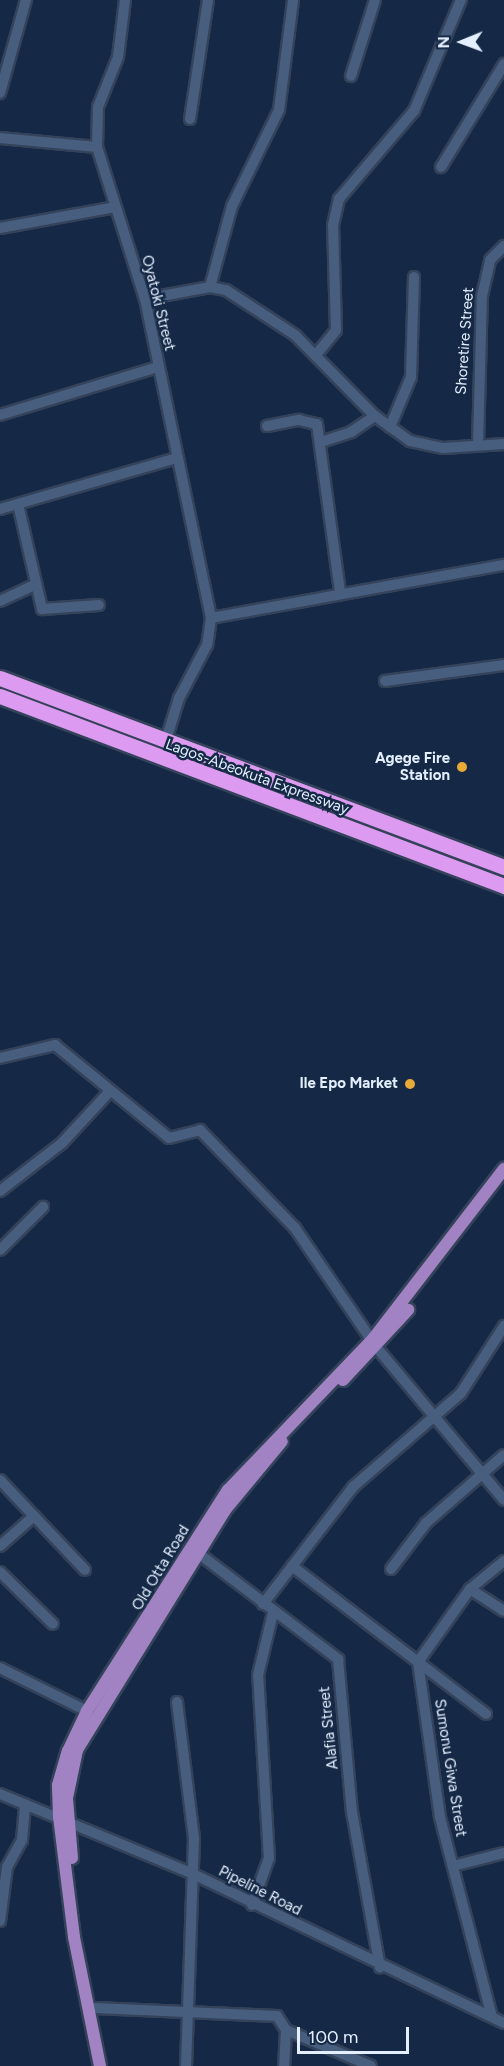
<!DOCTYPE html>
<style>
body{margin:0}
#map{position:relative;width:504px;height:2066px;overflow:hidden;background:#152946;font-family:Figtree,sans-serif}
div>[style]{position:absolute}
.roads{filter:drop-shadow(2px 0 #34425a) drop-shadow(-2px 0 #34425a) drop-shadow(0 2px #34425a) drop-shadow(0 -2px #34425a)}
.minor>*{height:10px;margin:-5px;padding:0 5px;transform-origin:5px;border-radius:5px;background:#485e7f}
.major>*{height:12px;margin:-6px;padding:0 6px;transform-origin:6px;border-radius:6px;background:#a183c3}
.highway>*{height:15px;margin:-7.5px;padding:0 7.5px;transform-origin:7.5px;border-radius:7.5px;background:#dc9bf0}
.dots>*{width:16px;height:16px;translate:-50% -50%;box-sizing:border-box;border:3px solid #152946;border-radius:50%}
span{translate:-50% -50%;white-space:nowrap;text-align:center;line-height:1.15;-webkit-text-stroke:5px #152946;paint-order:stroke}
.street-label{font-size:15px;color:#e4effe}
.poi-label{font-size:15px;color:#e4effe;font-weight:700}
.right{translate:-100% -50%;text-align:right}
.north{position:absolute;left:432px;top:12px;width:60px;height:60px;-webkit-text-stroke:4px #152946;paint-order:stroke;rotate:269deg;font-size:16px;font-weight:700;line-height:24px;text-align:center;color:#e4effe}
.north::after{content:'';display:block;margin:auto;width:21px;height:27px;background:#e4effe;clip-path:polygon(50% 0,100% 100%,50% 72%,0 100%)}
.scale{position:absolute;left:297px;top:2027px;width:112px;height:27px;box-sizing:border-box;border:3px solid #e4effe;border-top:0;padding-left:8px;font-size:18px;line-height:21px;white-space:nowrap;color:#e4effe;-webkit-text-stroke:4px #152946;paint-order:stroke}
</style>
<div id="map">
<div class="roads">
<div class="minor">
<i style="left:125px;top:0;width:57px;rotate:97deg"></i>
<i style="left:118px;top:57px;width:54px;rotate:111.8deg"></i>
<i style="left:98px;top:107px;width:40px;rotate:91.4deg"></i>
<i style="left:97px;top:147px;width:159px;rotate:72.5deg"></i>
<i style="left:145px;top:299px;width:326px;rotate:78.3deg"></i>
<i style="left:211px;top:618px;width:27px;rotate:98deg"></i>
<i style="left:207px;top:645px;width:60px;rotate:117.8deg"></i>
<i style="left:179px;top:698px;width:44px;rotate:107.2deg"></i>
<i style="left:351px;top:76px;width:80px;rotate:-72.5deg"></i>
<i style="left:0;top:93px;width:97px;rotate:-74.4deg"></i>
<i style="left:190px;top:119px;width:120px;rotate:-81.4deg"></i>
<i style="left:0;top:138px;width:97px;rotate:5.3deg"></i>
<i style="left:441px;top:167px;width:121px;rotate:-58.5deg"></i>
<i style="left:0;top:228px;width:117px;rotate:-10.3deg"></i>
<i style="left:210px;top:287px;width:84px;rotate:-74.8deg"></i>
<i style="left:232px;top:206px;width:107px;rotate:-63.9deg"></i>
<i style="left:279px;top:110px;width:111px;rotate:-82.7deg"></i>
<i style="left:145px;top:299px;width:66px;rotate:-10.5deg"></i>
<i style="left:210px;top:287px;width:16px;rotate:11deg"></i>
<i style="left:226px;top:290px;width:82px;rotate:33.1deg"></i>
<i style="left:295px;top:335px;width:114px;rotate:45.4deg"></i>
<i style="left:375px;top:416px;width:43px;rotate:35.5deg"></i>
<i style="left:410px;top:441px;width:34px;rotate:12deg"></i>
<i style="left:443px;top:448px;width:61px;rotate:-3.8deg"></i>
<i style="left:316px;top:355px;width:32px;rotate:-51deg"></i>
<i style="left:336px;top:330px;width:105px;rotate:-91.6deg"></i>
<i style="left:333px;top:225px;width:27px;rotate:-77deg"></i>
<i style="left:339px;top:199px;width:116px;rotate:-49.6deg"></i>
<i style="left:414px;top:111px;width:121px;rotate:-67.1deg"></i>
<i style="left:0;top:415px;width:165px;rotate:-16.9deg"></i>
<i style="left:267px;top:426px;width:33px;rotate:-11deg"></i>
<i style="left:299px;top:420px;width:18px;rotate:13deg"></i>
<i style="left:317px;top:424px;width:169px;rotate:82.2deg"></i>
<i style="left:390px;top:427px;width:54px;rotate:-67.2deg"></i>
<i style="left:411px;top:377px;width:100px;rotate:-88.3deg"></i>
<i style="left:321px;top:442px;width:32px;rotate:-18deg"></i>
<i style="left:351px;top:432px;width:29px;rotate:-34deg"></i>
<i style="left:478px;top:445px;width:149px;rotate:-88.5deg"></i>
<i style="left:482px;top:296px;width:37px;rotate:-77deg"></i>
<i style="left:490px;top:260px;width:20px;rotate:-45deg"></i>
<i style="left:18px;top:504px;width:108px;rotate:77.1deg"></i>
<i style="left:42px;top:609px;width:57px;rotate:-4deg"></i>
<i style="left:0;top:509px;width:184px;rotate:-16.1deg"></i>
<i style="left:0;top:601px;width:40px;rotate:-25deg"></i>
<i style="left:211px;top:618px;width:298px;rotate:-10.3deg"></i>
<i style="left:385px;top:681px;width:120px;rotate:-7.7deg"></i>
<i style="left:0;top:1058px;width:57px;rotate:-13.3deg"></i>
<i style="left:55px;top:1045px;width:147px;rotate:39.2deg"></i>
<i style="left:169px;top:1138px;width:32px;rotate:-14deg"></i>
<i style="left:200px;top:1130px;width:136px;rotate:45.9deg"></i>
<i style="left:295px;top:1228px;width:145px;rotate:55.7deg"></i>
<i style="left:377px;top:1348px;width:198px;rotate:50.1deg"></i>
<i style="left:0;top:1191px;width:78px;rotate:-37.7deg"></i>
<i style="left:62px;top:1143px;width:69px;rotate:-47.3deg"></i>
<i style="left:0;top:1250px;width:61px;rotate:-45deg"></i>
<i style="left:0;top:1480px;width:50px;rotate:46.6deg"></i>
<i style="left:0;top:1546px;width:45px;rotate:-41.4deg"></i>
<i style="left:34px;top:1516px;width:74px;rotate:46.6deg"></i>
<i style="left:198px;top:1553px;width:176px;rotate:37.1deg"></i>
<i style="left:338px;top:1659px;width:154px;rotate:84.8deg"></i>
<i style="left:352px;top:1812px;width:158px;rotate:79.8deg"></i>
<i style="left:292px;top:1566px;width:244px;rotate:37.3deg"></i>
<i style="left:391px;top:1569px;width:58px;rotate:-52.7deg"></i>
<i style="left:426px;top:1523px;width:103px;rotate:-41.1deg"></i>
<i style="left:0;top:1572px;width:74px;rotate:44.5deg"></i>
<i style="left:470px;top:1589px;width:40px;rotate:32.9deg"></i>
<i style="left:263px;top:1604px;width:148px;rotate:-52.4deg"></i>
<i style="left:353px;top:1487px;width:143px;rotate:-41deg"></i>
<i style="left:461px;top:1393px;width:80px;rotate:-57.3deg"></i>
<i style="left:0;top:1668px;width:97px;rotate:26.3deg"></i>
<i style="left:177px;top:1702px;width:137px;rotate:82.9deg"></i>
<i style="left:194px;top:1838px;width:228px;rotate:92deg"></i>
<i style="left:0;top:1794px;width:207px;rotate:22.5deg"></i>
<i style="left:191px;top:1873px;width:347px;rotate:25.6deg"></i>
<i style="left:453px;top:1866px;width:53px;rotate:-14.3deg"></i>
<i style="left:252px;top:1905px;width:50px;rotate:-70.1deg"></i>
<i style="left:269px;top:1858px;width:183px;rotate:-93.4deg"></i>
<i style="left:258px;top:1675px;width:64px;rotate:-76.4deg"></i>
<i style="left:0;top:1921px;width:54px;rotate:-82.6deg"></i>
<i style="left:7px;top:1867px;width:31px;rotate:-61deg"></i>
<i style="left:22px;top:1840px;width:36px;rotate:-85deg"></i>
<i style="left:95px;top:2008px;width:182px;rotate:2.5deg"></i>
<i style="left:277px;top:2016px;width:17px;rotate:57deg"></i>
<i style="left:286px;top:2030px;width:36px;rotate:93deg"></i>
<i style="left:492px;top:2017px;width:207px;rotate:-104.6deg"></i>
<i style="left:440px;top:1817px;width:157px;rotate:-98.1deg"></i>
<i style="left:418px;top:1662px;width:90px;rotate:-54.5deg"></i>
<i style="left:470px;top:1589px;width:44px;rotate:-39.5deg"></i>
<i style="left:286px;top:2030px;width:92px;rotate:23deg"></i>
</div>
<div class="major">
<i style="left:343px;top:1380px;width:96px;rotate:-47.1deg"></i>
<i style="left:72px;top:1858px;width:60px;rotate:-94.8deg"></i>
<i style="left:67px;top:1798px;width:49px;rotate:-78.2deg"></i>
<i style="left:77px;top:1750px;width:282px;rotate:-58.3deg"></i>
<i style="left:225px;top:1510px;width:89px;rotate:-50.4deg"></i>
<i style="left:100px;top:2066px;width:132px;rotate:-101.4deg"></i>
<i style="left:74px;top:1937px;width:122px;rotate:-97.1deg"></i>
<i style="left:59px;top:1816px;width:31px;rotate:-92deg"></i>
<i style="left:58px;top:1785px;width:35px;rotate:-74deg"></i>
<i style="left:68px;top:1751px;width:44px;rotate:-64.6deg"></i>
<i style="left:87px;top:1711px;width:262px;rotate:-57.5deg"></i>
<i style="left:228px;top:1490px;width:209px;rotate:-46.2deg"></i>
<i style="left:373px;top:1339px;width:215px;rotate:-52.4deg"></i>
</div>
<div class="highway">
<i style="left:0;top:678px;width:538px;rotate:20.56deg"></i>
<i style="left:0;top:696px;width:539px;rotate:20.66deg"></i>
</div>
</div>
<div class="dots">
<i style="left:462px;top:767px;background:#e9aa38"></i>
<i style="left:410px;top:1084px;background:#e9aa38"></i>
</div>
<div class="street-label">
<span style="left:158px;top:303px;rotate:76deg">Oyatoki Street</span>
<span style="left:465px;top:341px;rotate:-86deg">Shoretire Street</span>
<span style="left:257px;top:777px;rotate:20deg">Lagos-Abeokuta Expressway</span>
<span style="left:161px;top:1568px;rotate:-59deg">Old Otta Road</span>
<span style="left:329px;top:1728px;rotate:-96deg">Alafia Street</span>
<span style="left:450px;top:1768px;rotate:81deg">Sumonu Giwa Street</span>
<span style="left:260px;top:1891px;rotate:27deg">Pipeline Road</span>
</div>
<div class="poi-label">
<span class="right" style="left:450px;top:767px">Agege Fire<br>Station</span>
<span class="right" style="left:398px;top:1084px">Ile Epo Market</span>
</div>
<div class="north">N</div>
<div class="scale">100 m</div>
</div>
